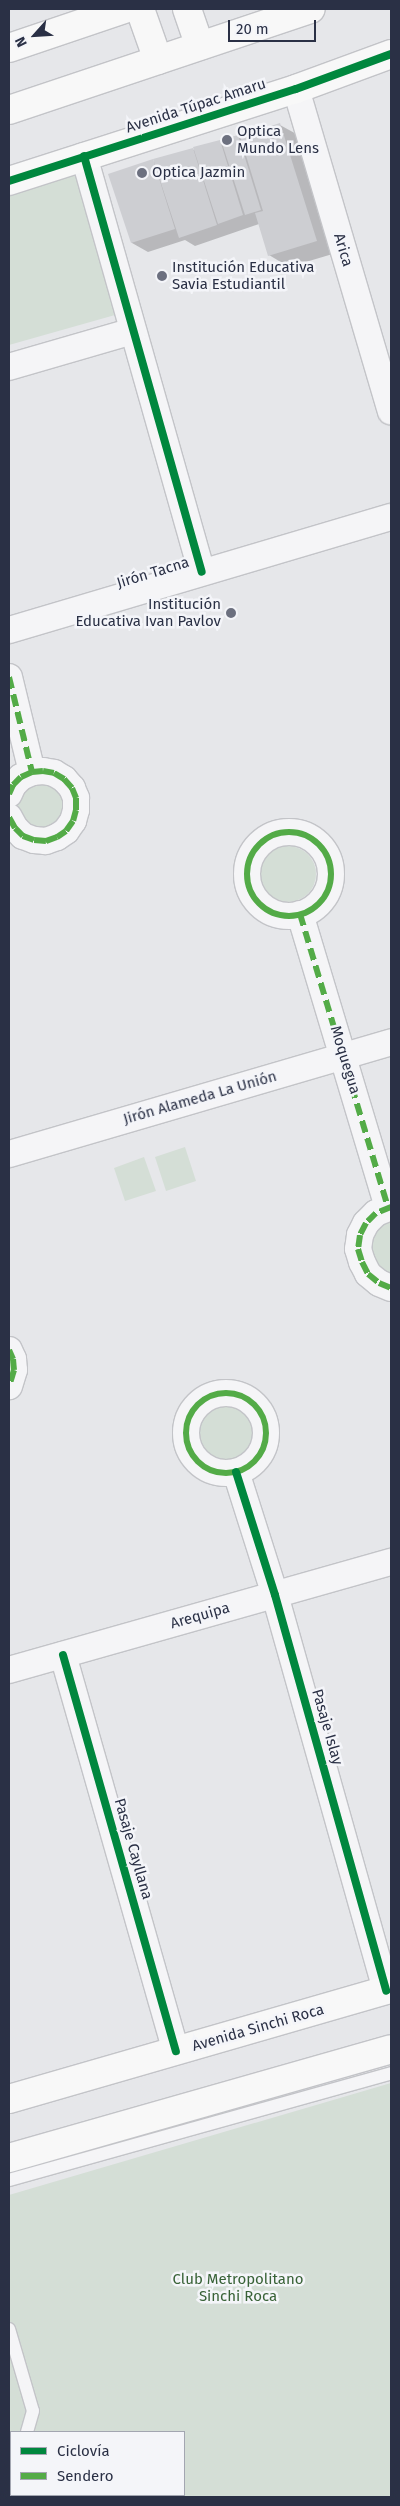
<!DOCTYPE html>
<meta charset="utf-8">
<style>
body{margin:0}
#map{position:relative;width:400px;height:2506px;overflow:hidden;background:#e6e7ea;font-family:"Fira Sans",sans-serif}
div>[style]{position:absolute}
.green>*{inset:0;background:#d4ded6}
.round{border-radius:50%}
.shadow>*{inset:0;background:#0003}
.building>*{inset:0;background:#cdced2}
.roads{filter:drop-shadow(1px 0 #c3c4c8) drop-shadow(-1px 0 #c3c4c8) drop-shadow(0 1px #c3c4c8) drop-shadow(0 -1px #c3c4c8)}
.lane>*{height:12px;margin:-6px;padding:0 6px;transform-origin:6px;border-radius:6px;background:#f5f5f7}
.street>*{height:26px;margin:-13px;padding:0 13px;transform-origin:13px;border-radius:13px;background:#f5f5f7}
.street>.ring{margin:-13px;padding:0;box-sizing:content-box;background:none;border:26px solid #f5f5f7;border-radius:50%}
.secondary>*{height:28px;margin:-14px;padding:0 14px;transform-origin:14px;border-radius:14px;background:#f8f8f8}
.highway>*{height:28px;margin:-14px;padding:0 14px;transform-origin:14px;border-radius:14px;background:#f8f8f8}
.quiet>*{height:6px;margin-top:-3px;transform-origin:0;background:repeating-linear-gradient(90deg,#53ab47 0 12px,transparent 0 18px)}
.quiet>.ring{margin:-3px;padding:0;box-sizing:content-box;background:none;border:6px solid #53ab47;border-radius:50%}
.cycleway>*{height:8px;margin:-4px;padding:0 4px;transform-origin:4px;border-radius:4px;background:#00873e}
.dots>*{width:14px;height:14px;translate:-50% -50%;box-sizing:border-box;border:2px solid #f4f5f9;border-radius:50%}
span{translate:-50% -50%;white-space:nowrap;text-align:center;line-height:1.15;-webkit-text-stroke:5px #f4f5f9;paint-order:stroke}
.street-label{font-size:15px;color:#2a3045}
.poi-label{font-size:15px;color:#2a3045}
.left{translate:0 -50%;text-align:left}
.right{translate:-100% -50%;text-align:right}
.park-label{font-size:15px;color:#386237}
.frame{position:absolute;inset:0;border:10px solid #2a3045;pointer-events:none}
.legend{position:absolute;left:10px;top:2431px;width:175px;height:65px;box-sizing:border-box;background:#f4f5f9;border:1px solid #a3a6b1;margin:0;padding:6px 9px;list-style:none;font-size:15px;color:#2a3045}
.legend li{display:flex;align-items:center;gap:10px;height:25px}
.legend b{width:25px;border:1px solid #a3a6b1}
.north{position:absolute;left:10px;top:10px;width:50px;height:50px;-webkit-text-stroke:4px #f4f5f9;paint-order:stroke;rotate:244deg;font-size:14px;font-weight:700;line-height:20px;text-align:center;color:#2a3045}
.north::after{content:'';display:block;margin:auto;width:18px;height:22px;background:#2a3045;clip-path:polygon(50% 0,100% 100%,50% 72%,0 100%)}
.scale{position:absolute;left:228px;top:20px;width:88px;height:22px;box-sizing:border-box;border:2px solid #2a3045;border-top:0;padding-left:6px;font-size:15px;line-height:18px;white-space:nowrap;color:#2a3045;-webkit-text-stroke:4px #f4f5f9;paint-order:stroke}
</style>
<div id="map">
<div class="green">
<i style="clip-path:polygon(75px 165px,115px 315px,9px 345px,9px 187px)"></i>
<i style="clip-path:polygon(51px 782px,67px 801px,59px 825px,34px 832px,16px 814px,17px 797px,27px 784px)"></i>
<i class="round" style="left:260px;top:846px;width:56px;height:56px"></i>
<i style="clip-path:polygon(185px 1147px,196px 1181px,166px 1191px,155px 1157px)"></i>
<i style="clip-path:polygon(144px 1157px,156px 1191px,125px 1201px,114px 1168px)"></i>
<i style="clip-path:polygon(391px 1217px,391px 1277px,382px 1273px,370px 1256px,370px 1236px)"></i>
<i class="round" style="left:195px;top:1402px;width:62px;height:62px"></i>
<i style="clip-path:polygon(evenodd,391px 2083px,391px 2497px,9px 2497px,9px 2195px,391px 2083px,11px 2432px,184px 2432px,184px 2495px,11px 2495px,11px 2432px)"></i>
</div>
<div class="shadow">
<i style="clip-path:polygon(280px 125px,300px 136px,336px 253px,289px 267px,269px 255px,259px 224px,195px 246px,185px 240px,148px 252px,132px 243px,110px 175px,219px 142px,224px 144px,238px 136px,243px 139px)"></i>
</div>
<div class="building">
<i style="clip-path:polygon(280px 123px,317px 241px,268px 256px,255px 213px,263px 211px,240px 136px)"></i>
<i style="clip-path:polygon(238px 135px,261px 210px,245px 215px,221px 140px)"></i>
<i style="clip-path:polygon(220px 140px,243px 215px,218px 224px,193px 147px)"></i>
<i style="clip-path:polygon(193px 148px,217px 225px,179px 238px,153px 159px)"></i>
<i style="clip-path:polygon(153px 159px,175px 229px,131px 243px,108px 174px)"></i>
</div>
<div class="roads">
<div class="lane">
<i style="left:9px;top:2180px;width:397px;rotate:-15.6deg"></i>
<i style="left:9px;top:2329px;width:85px;rotate:73.7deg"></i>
<i style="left:33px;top:2411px;width:22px;rotate:106deg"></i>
<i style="left:18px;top:2495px;width:2px;rotate:63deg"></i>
</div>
<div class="street">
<i style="left:296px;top:89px;width:336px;rotate:73.6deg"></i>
<i style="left:84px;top:156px;width:432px;rotate:74.2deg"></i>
<i style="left:9px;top:367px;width:129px;rotate:-16.2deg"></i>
<i style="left:9px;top:630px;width:398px;rotate:-16.5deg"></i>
<i style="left:9px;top:677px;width:98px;rotate:76.4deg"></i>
<i style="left:9px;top:794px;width:10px;rotate:-66deg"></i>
<i style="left:13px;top:785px;width:11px;rotate:-45deg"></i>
<i style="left:21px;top:777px;width:12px;rotate:-24deg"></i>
<i style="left:32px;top:772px;width:11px;rotate:-5deg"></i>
<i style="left:43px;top:771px;width:11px;rotate:10deg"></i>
<i style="left:54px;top:773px;width:12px;rotate:31deg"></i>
<i style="left:64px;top:779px;width:12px;rotate:48deg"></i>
<i style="left:72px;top:788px;width:11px;rotate:68deg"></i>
<i style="left:76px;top:798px;width:12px;rotate:90deg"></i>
<i style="left:76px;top:810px;width:11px;rotate:105deg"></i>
<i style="left:73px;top:821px;width:12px;rotate:125deg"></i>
<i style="left:66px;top:831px;width:11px;rotate:146deg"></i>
<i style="left:57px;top:837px;width:12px;rotate:160deg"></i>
<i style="left:46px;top:841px;width:12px;rotate:-175deg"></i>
<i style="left:34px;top:840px;width:12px;rotate:-160deg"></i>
<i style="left:23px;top:836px;width:11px;rotate:-135deg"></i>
<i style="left:15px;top:828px;width:13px;rotate:-119deg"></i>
<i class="ring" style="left:247px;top:832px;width:58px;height:58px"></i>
<i style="left:300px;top:914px;width:306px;rotate:73.3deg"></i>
<i style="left:9px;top:1154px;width:398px;rotate:-16.3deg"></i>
<i style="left:391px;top:1207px;width:16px;rotate:158deg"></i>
<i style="left:376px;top:1213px;width:14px;rotate:135deg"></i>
<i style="left:366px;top:1223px;width:13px;rotate:117deg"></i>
<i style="left:360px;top:1235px;width:14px;rotate:98deg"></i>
<i style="left:358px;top:1249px;width:14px;rotate:73deg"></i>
<i style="left:362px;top:1262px;width:13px;rotate:63deg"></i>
<i style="left:368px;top:1274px;width:14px;rotate:39deg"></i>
<i style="left:379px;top:1283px;width:13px;rotate:23deg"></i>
<i style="left:9px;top:1350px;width:10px;rotate:66deg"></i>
<i style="left:13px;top:1359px;width:11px;rotate:85deg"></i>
<i style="left:14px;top:1370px;width:17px;rotate:107deg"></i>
<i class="ring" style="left:186px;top:1393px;width:54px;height:54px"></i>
<i style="left:236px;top:1472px;width:129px;rotate:72.4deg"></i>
<i style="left:275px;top:1595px;width:411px;rotate:74.3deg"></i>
<i style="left:63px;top:1655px;width:412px;rotate:74.1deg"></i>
<i style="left:9px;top:1670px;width:397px;rotate:-15.8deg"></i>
</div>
<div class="secondary">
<i style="left:140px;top:9px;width:54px;rotate:70.6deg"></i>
<i style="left:187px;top:9px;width:39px;rotate:71deg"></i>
<i style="left:9px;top:181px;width:301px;rotate:-17.8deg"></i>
<i style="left:296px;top:89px;width:101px;rotate:-20.2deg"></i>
<i style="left:9px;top:2099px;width:398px;rotate:-16.1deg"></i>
<i style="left:9px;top:2158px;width:397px;rotate:-15.9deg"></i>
</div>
<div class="highway">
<i style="left:9px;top:48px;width:121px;rotate:-18.7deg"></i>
<i style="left:9px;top:110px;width:318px;rotate:-18.5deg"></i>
</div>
</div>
<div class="quiet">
<i style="left:9px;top:677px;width:98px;rotate:76.4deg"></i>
<i style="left:9px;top:794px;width:10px;rotate:-66deg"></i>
<i style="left:13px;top:785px;width:11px;rotate:-45deg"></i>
<i style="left:21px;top:777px;width:12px;rotate:-24deg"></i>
<i style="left:32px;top:772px;width:11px;rotate:-5deg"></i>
<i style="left:43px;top:771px;width:11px;rotate:10deg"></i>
<i style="left:54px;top:773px;width:12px;rotate:31deg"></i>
<i style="left:64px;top:779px;width:12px;rotate:48deg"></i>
<i style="left:72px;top:788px;width:11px;rotate:68deg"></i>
<i style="left:76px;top:798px;width:12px;rotate:90deg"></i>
<i style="left:76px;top:810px;width:11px;rotate:105deg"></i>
<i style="left:73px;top:821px;width:12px;rotate:125deg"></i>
<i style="left:66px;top:831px;width:11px;rotate:146deg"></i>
<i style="left:57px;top:837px;width:12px;rotate:160deg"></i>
<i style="left:46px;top:841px;width:12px;rotate:-175deg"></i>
<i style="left:34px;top:840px;width:12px;rotate:-160deg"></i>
<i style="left:23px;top:836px;width:11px;rotate:-135deg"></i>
<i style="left:15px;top:828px;width:13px;rotate:-119deg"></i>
<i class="ring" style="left:247px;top:832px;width:78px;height:78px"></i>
<i style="left:300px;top:914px;width:306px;rotate:73.3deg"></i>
<i style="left:391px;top:1207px;width:16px;rotate:158deg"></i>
<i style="left:376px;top:1213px;width:14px;rotate:135deg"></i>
<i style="left:366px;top:1223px;width:13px;rotate:117deg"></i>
<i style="left:360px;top:1235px;width:14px;rotate:98deg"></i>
<i style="left:358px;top:1249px;width:14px;rotate:73deg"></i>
<i style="left:362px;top:1262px;width:13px;rotate:63deg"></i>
<i style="left:368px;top:1274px;width:14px;rotate:39deg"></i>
<i style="left:379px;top:1283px;width:13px;rotate:23deg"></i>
<i style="left:9px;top:1350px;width:10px;rotate:66deg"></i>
<i style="left:13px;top:1359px;width:11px;rotate:85deg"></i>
<i style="left:14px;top:1370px;width:17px;rotate:107deg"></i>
<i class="ring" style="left:186px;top:1393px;width:74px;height:74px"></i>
</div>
<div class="cycleway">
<i style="left:84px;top:156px;width:432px;rotate:74.2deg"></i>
<i style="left:9px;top:181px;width:301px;rotate:-17.8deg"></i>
<i style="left:296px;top:89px;width:101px;rotate:-20.2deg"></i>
<i style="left:236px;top:1472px;width:129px;rotate:72.4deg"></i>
<i style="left:275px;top:1595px;width:411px;rotate:74.3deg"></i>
<i style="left:63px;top:1655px;width:412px;rotate:74.1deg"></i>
</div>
<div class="dots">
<i style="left:227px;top:140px;background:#6c707f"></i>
<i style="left:142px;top:173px;background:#6c707f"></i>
<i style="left:162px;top:276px;background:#6c707f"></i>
<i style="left:231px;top:613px;background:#6c707f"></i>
</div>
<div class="street-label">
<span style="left:196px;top:106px;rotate:-18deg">Avenida Túpac Amaru</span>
<span style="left:343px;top:250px;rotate:73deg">Arica</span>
<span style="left:153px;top:573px;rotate:-17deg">Jirón Tacna</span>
<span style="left:345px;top:1060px;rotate:73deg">Moquegua</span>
<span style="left:200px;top:1098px;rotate:-16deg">Jirón Alameda La Unión</span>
<span style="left:200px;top:1616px;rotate:-16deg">Arequipa</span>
<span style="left:327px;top:1727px;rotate:74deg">Pasaje Islay</span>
<span style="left:133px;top:1849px;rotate:74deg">Pasaje Cayllana</span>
<span style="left:258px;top:2028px;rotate:-16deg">Avenida Sinchi Roca</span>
</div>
<div class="poi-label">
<span class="left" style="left:237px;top:140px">Optica<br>Mundo Lens</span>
<span class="left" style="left:152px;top:173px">Optica Jazmin</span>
<span class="left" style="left:172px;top:276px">Institución Educativa<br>Savia Estudiantil</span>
<span class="right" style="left:221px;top:613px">Institución<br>Educativa Ivan Pavlov</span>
</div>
<div class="park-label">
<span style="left:238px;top:2288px">Club Metropolitano<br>Sinchi Roca</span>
</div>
<div class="frame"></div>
<ul class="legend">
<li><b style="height:6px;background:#00873e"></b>Ciclovía</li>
<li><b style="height:6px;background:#53ab47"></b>Sendero</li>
</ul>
<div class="north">N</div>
<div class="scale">20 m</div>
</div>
